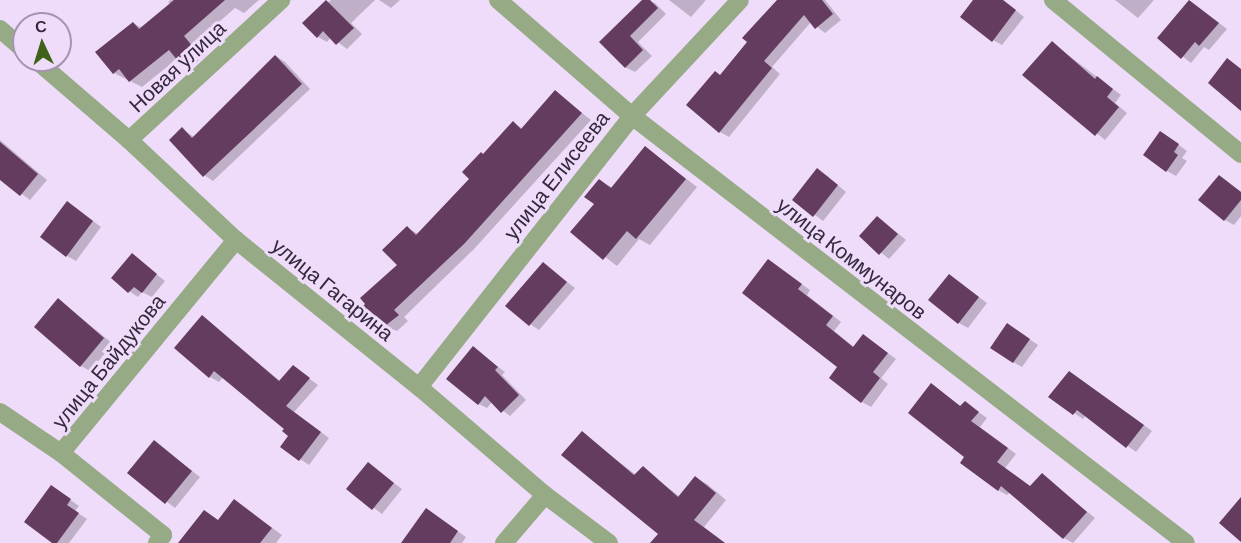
<!DOCTYPE html>
<meta charset="utf-8">
<style>
body{margin:0}
#map{position:relative;width:1241px;height:543px;overflow:hidden;background:#efdcfb;font-family:Barlow,sans-serif}
div>[style]{position:absolute}
.shadow>*{inset:0;background:#0003}
.building>*{inset:0;background:#643c5f}
.minor>*{height:18px;margin:-9px;padding:0 9px;transform-origin:9px;border-radius:9px;background:#96ab85}
span{translate:-50% -50%;white-space:nowrap;text-align:center;line-height:1.15;-webkit-text-stroke:6px #efdcfb;paint-order:stroke}
.street-label{font-size:21px;color:#35293c}
.north{position:absolute;left:12px;top:12px;width:60px;height:60px;box-sizing:border-box;background:#efdcfb;border:2px solid #a594af;border-radius:50%;rotate:356deg;font-size:16px;font-weight:700;line-height:24px;text-align:center;color:#35293c}
.north::after{content:'';display:block;margin:auto;width:21px;height:27px;background:#3f6118;clip-path:polygon(50% 0,100% 100%,50% 72%,0 100%)}
</style>
<div id="map">
<div class="shadow">
<i style="clip-path:polygon(171px 0,259px 0,244px 13px,235px 8px,195px 43px,205px 55px,191px 67px,178px 58px,142px 87px,114px 73px,97px 52px,133px 23px,142px 28px,171px 5px,168px 2px)"></i>
<i style="clip-path:polygon(331px 0,375px 0,351px 23px,362px 34px,347px 49px,331px 37px,327px 42px,318px 37px,304px 23px)"></i>
<i style="clip-path:polygon(379px 0,400px 0,391px 8px)"></i>
<i style="clip-path:polygon(644px 0,655px 3px,666px 14px,638px 42px,652px 56px,635px 72px,625px 67px,601px 42px)"></i>
<i style="clip-path:polygon(669px 0,706px 0,691px 17px)"></i>
<i style="clip-path:polygon(786px 0,825px 0,841px 20px,825px 33px,811px 22px,772px 67px,780px 74px,729px 137px,720px 132px,721px 76px)"></i>
<i style="clip-path:polygon(975px 0,1003px 0,1024px 17px,1002px 45px,993px 40px)"></i>
<i style="clip-path:polygon(1115px 0,1154px 0,1138px 18px)"></i>
<i style="clip-path:polygon(1190px 1px,1227px 29px,1209px 50px,1204px 47px,1191px 63px,1159px 38px)"></i>
<i style="clip-path:polygon(1052px 43px,1121px 95px,1115px 103px,1127px 113px,1105px 140px,1024px 74px)"></i>
<i style="clip-path:polygon(276px 56px,285px 62px,310px 89px,213px 181px,204px 175px,182px 129px,194px 137px)"></i>
<i style="clip-path:polygon(555px 92px,591px 120px,474px 249px,404px 317px,408px 321px,397px 331px,373px 321px,399px 265px,408px 228px,418px 234px,471px 179px,483px 155px,513px 123px,523px 129px)"></i>
<i style="clip-path:polygon(1161px 132px,1187px 151px,1182px 158px,1187px 161px,1176px 176px,1167px 171px)"></i>
<i style="clip-path:polygon(0 140px,47px 180px,30px 200px,0 178px)"></i>
<i style="clip-path:polygon(646px 148px,697px 187px,650px 245px,639px 239px,617px 266px,573px 232px,596px 204px,600px 181px,613px 188px)"></i>
<i style="clip-path:polygon(826px 175px,846px 192px,823px 221px,794px 199px)"></i>
<i style="clip-path:polygon(1219px 177px,1241px 192px,1241px 216px,1234px 225px,1225px 220px)"></i>
<i style="clip-path:polygon(76px 208px,101px 227px,76px 261px,67px 256px)"></i>
<i style="clip-path:polygon(878px 217px,906px 240px,889px 259px,861px 236px)"></i>
<i style="clip-path:polygon(132px 255px,165px 281px,152px 297px,142px 292px,138px 297px,129px 291px)"></i>
<i style="clip-path:polygon(769px 261px,810px 290px,807px 295px,841px 322px,834px 331px,854px 347px,864px 336px,896px 359px,881px 378px,888px 384px,871px 407px,862px 402px)"></i>
<i style="clip-path:polygon(543px 264px,575px 288px,539px 330px,530px 324px)"></i>
<i style="clip-path:polygon(950px 276px,987px 303px,968px 328px,959px 323px)"></i>
<i style="clip-path:polygon(59px 300px,113px 344px,90px 371px,81px 366px)"></i>
<i style="clip-path:polygon(202px 317px,280px 381px,293px 367px,318px 385px,294px 412px,329px 438px,309px 465px,300px 459px,286px 429px,223px 377px,219px 382px,210px 377px)"></i>
<i style="clip-path:polygon(1016px 330px,1038px 345px,1022px 367px,1013px 362px)"></i>
<i style="clip-path:polygon(473px 348px,505px 372px,502px 375px,526px 400px,510px 416px,492px 402px,487px 408px,479px 404px)"></i>
<i style="clip-path:polygon(1078px 378px,1152px 431px,1136px 452px,1086px 415px,1083px 419px,1050px 397px)"></i>
<i style="clip-path:polygon(932px 385px,962px 407px,965px 403px,987px 418px,980px 427px,1016px 454px,1005px 468px,1031px 487px,1042px 475px,1095px 518px,1073px 543px,1064px 538px,1010px 492px,1007px 495px,998px 490px,966px 457px)"></i>
<i style="clip-path:polygon(582px 433px,636px 475px,643px 468px,680px 497px,696px 478px,707px 484px,726px 500px,704px 527px,725px 543px,652px 543px,660px 533px)"></i>
<i style="clip-path:polygon(154px 442px,200px 477px,175px 508px,129px 473px)"></i>
<i style="clip-path:polygon(368px 464px,402px 489px,382px 514px,348px 489px)"></i>
<i style="clip-path:polygon(52px 487px,79px 506px,75px 511px,87px 519px,69px 543px,55px 543px)"></i>
<i style="clip-path:polygon(235px 501px,282px 535px,276px 543px,188px 543px,204px 512px,219px 521px)"></i>
<i style="clip-path:polygon(435px 515px,466px 537px,462px 543px,415px 543px)"></i>
</div>
<div class="building">
<i style="clip-path:polygon(174px 0,225px 0,184px 36px,194px 48px,178px 61px,169px 50px,129px 82px,119px 69px,113px 74px,95px 52px,133px 22px,139px 29px)"></i>
<i style="clip-path:polygon(326px 0,354px 28px,336px 45px,323px 31px,317px 38px,302px 23px)"></i>
<i style="clip-path:polygon(642px 0,650px 0,658px 8px,630px 36px,643px 50px,625px 68px,599px 42px)"></i>
<i style="clip-path:polygon(777px 0,822px 0,833px 14px,815px 29px,804px 15px,764px 61px,772px 68px,719px 133px,686px 105px,715px 71px,720px 75px,747px 42px,742px 38px)"></i>
<i style="clip-path:polygon(973px 0,1003px 0,1016px 10px,992px 42px,960px 17px)"></i>
<i style="clip-path:polygon(1189px 0,1219px 23px,1199px 46px,1195px 42px,1181px 59px,1157px 38px)"></i>
<i style="clip-path:polygon(1052px 41px,1095px 79px,1097px 76px,1113px 89px,1107px 97px,1119px 107px,1095px 136px,1022px 75px)"></i>
<i style="clip-path:polygon(275px 55px,302px 84px,203px 177px,169px 140px,182px 127px,192px 138px)"></i>
<i style="clip-path:polygon(1227px 58px,1241px 69px,1241px 111px,1208px 83px)"></i>
<i style="clip-path:polygon(555px 90px,582px 113px,464px 244px,394px 310px,399px 315px,385px 326px,377px 317px,372px 322px,360px 309px,365px 304px,360px 298px,397px 265px,382px 250px,407px 226px,416px 235px,469px 179px,462px 172px,481px 152px,483px 154px,513px 121px,521px 129px)"></i>
<i style="clip-path:polygon(1160px 131px,1179px 144px,1174px 152px,1178px 155px,1166px 172px,1143px 155px)"></i>
<i style="clip-path:polygon(0 142px,38px 174px,20px 196px,0 180px)"></i>
<i style="clip-path:polygon(645px 146px,686px 179px,636px 239px,627px 231px,603px 260px,570px 232px,594px 204px,584px 197px,599px 179px,611px 188px)"></i>
<i style="clip-path:polygon(817px 168px,838px 185px,813px 217px,792px 200px)"></i>
<i style="clip-path:polygon(1219px 175px,1241px 192px,1241px 200px,1224px 221px,1198px 200px)"></i>
<i style="clip-path:polygon(67px 201px,93px 221px,66px 257px,40px 237px)"></i>
<i style="clip-path:polygon(877px 216px,898px 234px,879px 255px,859px 236px)"></i>
<i style="clip-path:polygon(132px 253px,157px 274px,142px 293px,134px 287px,128px 293px,111px 278px)"></i>
<i style="clip-path:polygon(768px 259px,802px 284px,798px 289px,833px 316px,826px 325px,853px 347px,863px 334px,888px 353px,873px 372px,880px 378px,861px 403px,829px 378px,837px 367px,742px 293px)"></i>
<i style="clip-path:polygon(543px 262px,567px 282px,529px 326px,505px 306px)"></i>
<i style="clip-path:polygon(949px 274px,979px 297px,958px 324px,928px 300px)"></i>
<i style="clip-path:polygon(58px 298px,104px 338px,80px 367px,34px 327px)"></i>
<i style="clip-path:polygon(202px 315px,279px 381px,293px 365px,310px 378px,286px 406px,321px 432px,299px 461px,280px 447px,288px 436px,282px 431px,284px 429px,214px 371px,209px 378px,174px 348px)"></i>
<i style="clip-path:polygon(1007px 323px,1030px 339px,1013px 363px,990px 348px)"></i>
<i style="clip-path:polygon(473px 346px,498px 367px,495px 370px,519px 395px,501px 413px,485px 396px,478px 405px,446px 379px)"></i>
<i style="clip-path:polygon(1069px 371px,1144px 425px,1126px 448px,1077px 410px,1073px 415px,1048px 397px)"></i>
<i style="clip-path:polygon(931px 383px,960px 406px,965px 401px,979px 412px,971px 421px,1008px 448px,997px 462px,1030px 486px,1042px 473px,1087px 512px,1063px 539px,1001px 486px,998px 491px,960px 463px,964px 457px,908px 413px)"></i>
<i style="clip-path:polygon(582px 431px,634px 475px,643px 466px,678px 497px,695px 476px,716px 493px,694px 520px,725px 543px,650px 543px,658px 534px,561px 455px)"></i>
<i style="clip-path:polygon(154px 440px,192px 471px,165px 504px,127px 473px)"></i>
<i style="clip-path:polygon(368px 462px,394px 483px,372px 510px,346px 489px)"></i>
<i style="clip-path:polygon(51px 485px,71px 499px,67px 505px,79px 513px,57px 543px,52px 543px,24px 522px)"></i>
<i style="clip-path:polygon(1241px 497px,1241px 542px,1219px 523px)"></i>
<i style="clip-path:polygon(234px 499px,272px 528px,260px 543px,178px 543px,204px 510px,218px 520px)"></i>
<i style="clip-path:polygon(426px 508px,458px 531px,450px 543px,401px 543px)"></i>
</div>
<div class="minor">
<i style="left:498px;top:0;width:177px;rotate:40.9deg"></i>
<i style="left:632px;top:116px;width:699px;rotate:37.62deg"></i>
<i style="left:1053px;top:0;width:243px;rotate:39.3deg"></i>
<i style="left:0;top:29px;width:32px;rotate:41deg"></i>
<i style="left:36px;top:60px;width:123px;rotate:40.7deg"></i>
<i style="left:129px;top:140px;width:146px;rotate:43.1deg"></i>
<i style="left:236px;top:240px;width:235px;rotate:38.8deg"></i>
<i style="left:419px;top:387px;width:166px;rotate:40.6deg"></i>
<i style="left:545px;top:495px;width:80px;rotate:36.9deg"></i>
<i style="left:129px;top:140px;width:207px;rotate:-42.6deg"></i>
<i style="left:419px;top:387px;width:345px;rotate:-51.8deg"></i>
<i style="left:632px;top:116px;width:158px;rotate:-47deg"></i>
<i style="left:0;top:412px;width:73px;rotate:33.9deg"></i>
<i style="left:61px;top:453px;width:276px;rotate:-50.6deg"></i>
<i style="left:61px;top:453px;width:131px;rotate:38.8deg"></i>
<i style="left:163px;top:535px;width:10px;rotate:127deg"></i>
<i style="left:504px;top:543px;width:63px;rotate:-49.5deg"></i>
</div>
<div class="street-label">
<span style="left:177px;top:66px;rotate:-43deg">Новая улица</span>
<span style="left:556px;top:175px;rotate:-52deg">улица Елисеева</span>
<span style="left:852px;top:258px;rotate:38deg">улица Коммунаров</span>
<span style="left:333px;top:289px;rotate:39deg">улица Гагарина</span>
<span style="left:108px;top:361px;rotate:-51deg">улица Байдукова</span>
</div>
<div class="north">С</div>
</div>
